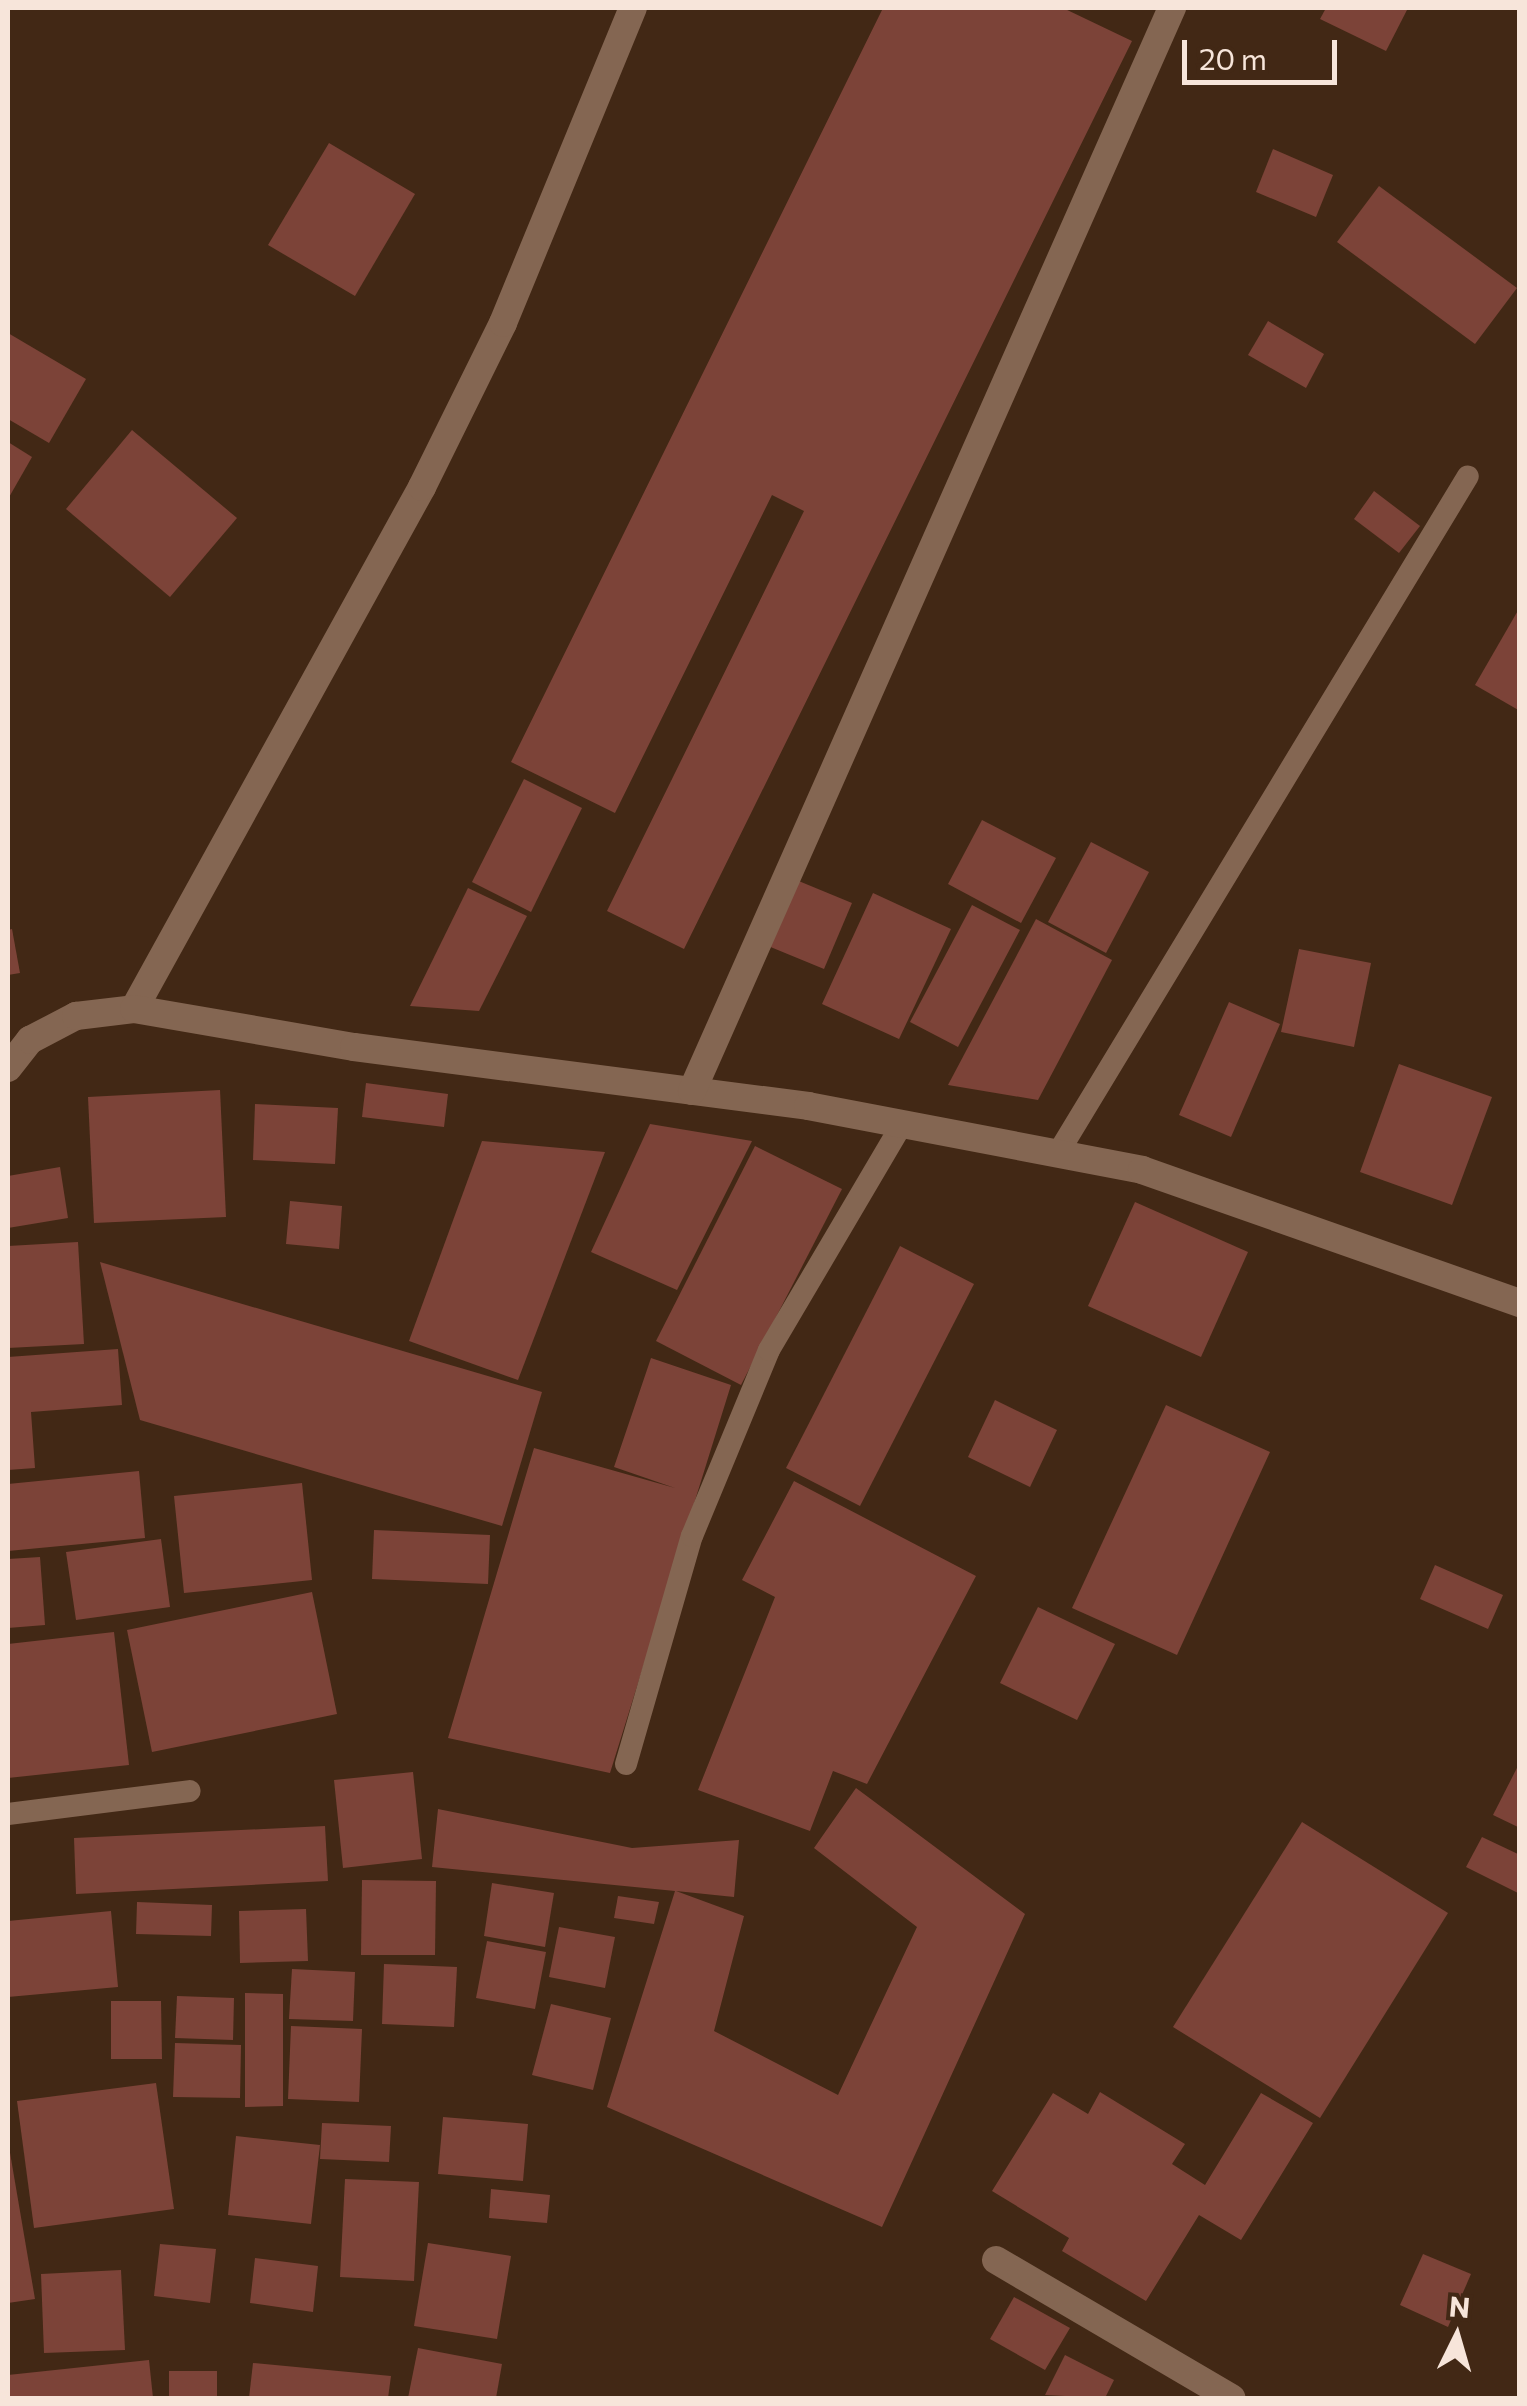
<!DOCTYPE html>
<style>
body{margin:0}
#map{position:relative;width:1527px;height:2406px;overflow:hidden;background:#422815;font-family:Commissioner,sans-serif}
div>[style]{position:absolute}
.building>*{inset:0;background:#7c4338}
.service>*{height:22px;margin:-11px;padding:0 11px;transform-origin:11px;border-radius:11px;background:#846652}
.minor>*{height:28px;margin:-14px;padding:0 14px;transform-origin:14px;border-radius:14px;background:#846652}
span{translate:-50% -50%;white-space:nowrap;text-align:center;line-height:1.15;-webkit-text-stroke:9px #422815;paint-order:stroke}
.frame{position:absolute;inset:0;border:10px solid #f7e5da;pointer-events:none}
.north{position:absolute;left:1407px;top:2286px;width:100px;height:100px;-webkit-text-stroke:8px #422815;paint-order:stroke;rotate:5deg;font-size:28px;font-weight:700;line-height:40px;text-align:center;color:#f7e5da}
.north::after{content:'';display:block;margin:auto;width:35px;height:45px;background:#f7e5da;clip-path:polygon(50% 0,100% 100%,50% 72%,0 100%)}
.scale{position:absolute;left:1182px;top:40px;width:155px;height:45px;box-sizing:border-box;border:5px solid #f7e5da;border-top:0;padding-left:12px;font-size:30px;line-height:35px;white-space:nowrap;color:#f7e5da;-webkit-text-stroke:8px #422815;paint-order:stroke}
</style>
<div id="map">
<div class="building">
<i style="clip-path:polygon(883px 8px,1063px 8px,1132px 41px,684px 949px,607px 911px,804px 511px,772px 495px,615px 813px,511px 762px)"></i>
<i style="clip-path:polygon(1326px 8px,1408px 8px,1386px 51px,1320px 19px)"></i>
<i style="clip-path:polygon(329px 143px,415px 194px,355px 296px,268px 245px)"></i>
<i style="clip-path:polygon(1273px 149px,1333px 175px,1316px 217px,1256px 192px)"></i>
<i style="clip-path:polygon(1379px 186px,1517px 288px,1475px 344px,1337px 242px)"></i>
<i style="clip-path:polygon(1268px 321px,1324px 354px,1306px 388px,1248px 355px)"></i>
<i style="clip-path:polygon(8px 333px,86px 379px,49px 443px,8px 419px)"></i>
<i style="clip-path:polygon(132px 430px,237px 518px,170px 597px,66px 509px)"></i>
<i style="clip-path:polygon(8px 442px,32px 457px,8px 499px)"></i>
<i style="clip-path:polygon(1374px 491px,1420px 526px,1399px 553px,1354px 519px)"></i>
<i style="clip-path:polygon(1520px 607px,1520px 711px,1475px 685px)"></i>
<i style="clip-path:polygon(524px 779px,582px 808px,531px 912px,472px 882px)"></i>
<i style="clip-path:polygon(982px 820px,1056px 858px,1021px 923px,948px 884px)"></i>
<i style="clip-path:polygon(1091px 842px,1149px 872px,1106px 953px,1048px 922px)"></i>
<i style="clip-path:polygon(789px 877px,852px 903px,824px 969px,761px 943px)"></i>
<i style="clip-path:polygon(468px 888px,527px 916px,479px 1011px,410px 1006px)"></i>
<i style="clip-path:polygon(873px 893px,951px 929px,899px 1039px,822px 1004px)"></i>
<i style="clip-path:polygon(972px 905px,1020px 930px,958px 1047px,910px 1022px)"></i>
<i style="clip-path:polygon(1036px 919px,1112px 960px,1038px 1100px,948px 1085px)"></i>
<i style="clip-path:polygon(12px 929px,20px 973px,8px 975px,8px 930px)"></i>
<i style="clip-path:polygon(1299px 949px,1371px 963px,1354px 1047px,1281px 1032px)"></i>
<i style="clip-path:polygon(1229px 1002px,1280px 1024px,1231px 1137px,1179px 1115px)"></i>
<i style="clip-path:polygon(1399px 1064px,1492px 1097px,1452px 1205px,1360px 1172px)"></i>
<i style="clip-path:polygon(366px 1083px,448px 1094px,444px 1127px,362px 1117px)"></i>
<i style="clip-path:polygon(220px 1090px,226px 1217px,94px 1223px,88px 1097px)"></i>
<i style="clip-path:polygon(255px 1104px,338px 1108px,335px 1164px,253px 1160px)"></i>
<i style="clip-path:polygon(650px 1124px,752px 1141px,677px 1290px,591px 1252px)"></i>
<i style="clip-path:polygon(482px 1141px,605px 1152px,518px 1380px,409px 1341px)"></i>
<i style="clip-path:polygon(755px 1146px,842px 1189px,741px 1385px,656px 1341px)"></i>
<i style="clip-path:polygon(60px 1167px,68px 1218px,8px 1228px,8px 1176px)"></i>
<i style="clip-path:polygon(290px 1201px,342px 1206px,339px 1249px,286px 1244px)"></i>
<i style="clip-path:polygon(1135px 1202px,1248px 1252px,1201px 1357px,1088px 1306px)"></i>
<i style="clip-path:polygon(78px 1242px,84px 1344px,8px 1348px,8px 1246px)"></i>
<i style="clip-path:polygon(900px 1246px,974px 1284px,860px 1506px,786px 1468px)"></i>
<i style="clip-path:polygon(100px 1262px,542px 1392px,502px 1526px,140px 1420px)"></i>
<i style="clip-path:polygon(118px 1349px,122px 1405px,31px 1412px,35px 1468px,8px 1470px,8px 1357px)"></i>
<i style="clip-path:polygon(651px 1358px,731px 1385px,610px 1773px,448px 1738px,534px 1448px,675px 1488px,614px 1467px)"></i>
<i style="clip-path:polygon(995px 1400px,1057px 1430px,1030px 1487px,968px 1457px)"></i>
<i style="clip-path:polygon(1166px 1405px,1270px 1452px,1177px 1655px,1072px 1608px)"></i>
<i style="clip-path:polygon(139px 1471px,145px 1538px,8px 1551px,8px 1484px)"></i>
<i style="clip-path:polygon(794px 1481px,976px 1576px,867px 1784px,833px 1771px,810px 1831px,698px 1790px,775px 1597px,742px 1580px)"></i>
<i style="clip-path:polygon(302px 1483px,312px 1580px,184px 1593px,174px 1496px)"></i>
<i style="clip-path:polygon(374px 1530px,490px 1535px,488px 1584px,372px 1579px)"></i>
<i style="clip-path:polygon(161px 1539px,170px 1607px,76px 1620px,66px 1552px)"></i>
<i style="clip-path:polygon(40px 1557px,45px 1625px,8px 1628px,8px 1559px)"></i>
<i style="clip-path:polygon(1435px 1565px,1503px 1595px,1488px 1629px,1420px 1599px)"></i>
<i style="clip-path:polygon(312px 1592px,337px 1714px,152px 1752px,127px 1630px)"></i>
<i style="clip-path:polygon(1038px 1607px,1115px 1644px,1077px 1720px,1000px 1683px)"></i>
<i style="clip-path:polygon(114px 1632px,129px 1765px,8px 1778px,8px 1644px)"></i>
<i style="clip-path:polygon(1520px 1762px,1520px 1828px,1493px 1815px)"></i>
<i style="clip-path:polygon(413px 1772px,422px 1859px,343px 1868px,334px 1780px)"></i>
<i style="clip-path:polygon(856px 1788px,1025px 1914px,882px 2227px,607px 2107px,675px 1891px,432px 1867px,438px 1809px,632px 1848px,739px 1840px,734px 1897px,676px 1891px,744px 1916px,714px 2031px,838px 2095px,917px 1927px,814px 1848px)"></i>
<i style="clip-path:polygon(1302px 1822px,1448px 1913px,1320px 2118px,1173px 2027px)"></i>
<i style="clip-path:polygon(325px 1826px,328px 1881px,76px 1894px,74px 1838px)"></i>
<i style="clip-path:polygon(1482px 1837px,1520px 1855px,1520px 1894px,1466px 1867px)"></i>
<i style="clip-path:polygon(362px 1880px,436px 1881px,435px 1955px,361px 1955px)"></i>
<i style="clip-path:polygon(492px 1883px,554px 1893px,545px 1947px,484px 1936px)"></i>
<i style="clip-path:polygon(618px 1896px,659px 1902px,654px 1924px,614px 1918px)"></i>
<i style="clip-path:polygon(137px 1902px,212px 1905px,211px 1936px,136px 1934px)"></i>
<i style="clip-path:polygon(306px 1909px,308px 1961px,240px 1963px,239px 1911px)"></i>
<i style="clip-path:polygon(111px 1911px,118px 1987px,8px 1997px,8px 1921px)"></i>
<i style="clip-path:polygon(559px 1927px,615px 1937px,605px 1988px,549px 1977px)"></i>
<i style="clip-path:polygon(487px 1941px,546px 1952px,535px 2009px,476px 1998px)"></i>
<i style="clip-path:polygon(384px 1964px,457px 1967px,454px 2027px,382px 2024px)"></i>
<i style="clip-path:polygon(292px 1969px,355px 1972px,353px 2021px,289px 2019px)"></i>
<i style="clip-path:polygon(245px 1993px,283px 1994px,283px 2106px,245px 2107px)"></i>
<i style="clip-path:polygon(177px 1996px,234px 1998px,233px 2040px,175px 2038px)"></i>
<i style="clip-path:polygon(111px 2001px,161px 2001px,162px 2059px,111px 2059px)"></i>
<i style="clip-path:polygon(551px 2004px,611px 2018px,593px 2090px,532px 2075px)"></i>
<i style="clip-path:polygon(291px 2026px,362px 2029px,359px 2102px,288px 2099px)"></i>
<i style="clip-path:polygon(175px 2043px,241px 2045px,240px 2098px,173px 2097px)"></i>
<i style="clip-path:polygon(156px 2083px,174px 2209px,34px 2228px,17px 2101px)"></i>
<i style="clip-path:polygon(1100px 2092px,1185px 2144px,1172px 2164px,1205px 2185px,1261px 2093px,1313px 2123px,1241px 2240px,1199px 2215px,1146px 2301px,1062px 2251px,1069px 2238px,992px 2191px,1053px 2093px,1088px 2114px)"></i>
<i style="clip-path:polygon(443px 2117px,528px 2124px,523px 2181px,438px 2174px)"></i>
<i style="clip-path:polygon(322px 2123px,391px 2126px,389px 2162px,320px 2159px)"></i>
<i style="clip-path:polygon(236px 2136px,320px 2145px,311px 2224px,228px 2215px)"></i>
<i style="clip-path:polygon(8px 2141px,35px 2299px,8px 2303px)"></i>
<i style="clip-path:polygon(345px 2179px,419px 2182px,414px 2281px,340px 2277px)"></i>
<i style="clip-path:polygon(491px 2189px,550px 2195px,547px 2223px,489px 2218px)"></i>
<i style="clip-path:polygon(428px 2243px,511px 2256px,497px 2339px,414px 2326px)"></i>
<i style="clip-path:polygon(160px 2244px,216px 2249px,210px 2303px,154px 2296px)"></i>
<i style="clip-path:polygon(1423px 2254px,1471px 2274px,1448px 2327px,1400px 2305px)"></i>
<i style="clip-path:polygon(255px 2258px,318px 2266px,313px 2312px,250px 2303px)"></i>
<i style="clip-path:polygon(121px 2270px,125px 2350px,44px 2353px,41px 2274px)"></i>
<i style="clip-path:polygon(1014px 2297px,1070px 2328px,1045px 2370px,990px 2339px)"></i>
<i style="clip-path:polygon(418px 2348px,502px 2364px,496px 2398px,408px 2398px)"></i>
<i style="clip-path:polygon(1065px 2355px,1114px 2380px,1105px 2398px,1045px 2395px)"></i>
<i style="clip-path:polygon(149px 2360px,153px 2398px,8px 2398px,8px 2375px)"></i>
<i style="clip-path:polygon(253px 2363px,391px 2376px,388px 2398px,249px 2398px)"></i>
<i style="clip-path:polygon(169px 2371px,217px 2371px,217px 2398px,169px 2398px)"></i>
</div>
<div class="service">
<i style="left:1058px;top:1153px;width:791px;rotate:-58.8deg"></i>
<i style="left:626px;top:1764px;width:237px;rotate:-73.9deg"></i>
<i style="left:692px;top:1536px;width:201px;rotate:-67.5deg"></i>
<i style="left:769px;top:1350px;width:262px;rotate:-59.5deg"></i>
<i style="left:8px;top:1814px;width:183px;rotate:-7.2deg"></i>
</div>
<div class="minor">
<i style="left:134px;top:1009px;width:596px;rotate:-61.11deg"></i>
<i style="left:422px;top:487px;width:183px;rotate:-63.7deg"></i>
<i style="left:503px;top:323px;width:341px;rotate:-67.6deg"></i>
<i style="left:8px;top:1068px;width:36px;rotate:-52deg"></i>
<i style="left:30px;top:1040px;width:52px;rotate:-27.6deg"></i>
<i style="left:76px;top:1016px;width:58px;rotate:-6.9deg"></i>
<i style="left:134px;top:1009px;width:223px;rotate:9.8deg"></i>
<i style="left:354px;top:1047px;width:458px;rotate:7.4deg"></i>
<i style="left:808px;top:1106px;width:340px;rotate:10.8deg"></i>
<i style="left:1142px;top:1170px;width:401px;rotate:19.4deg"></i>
<i style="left:692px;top:1091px;width:1185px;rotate:-66.1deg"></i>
<i style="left:996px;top:2260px;width:273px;rotate:30.4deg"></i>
</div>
<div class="frame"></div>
<div class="north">N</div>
<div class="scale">20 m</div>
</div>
